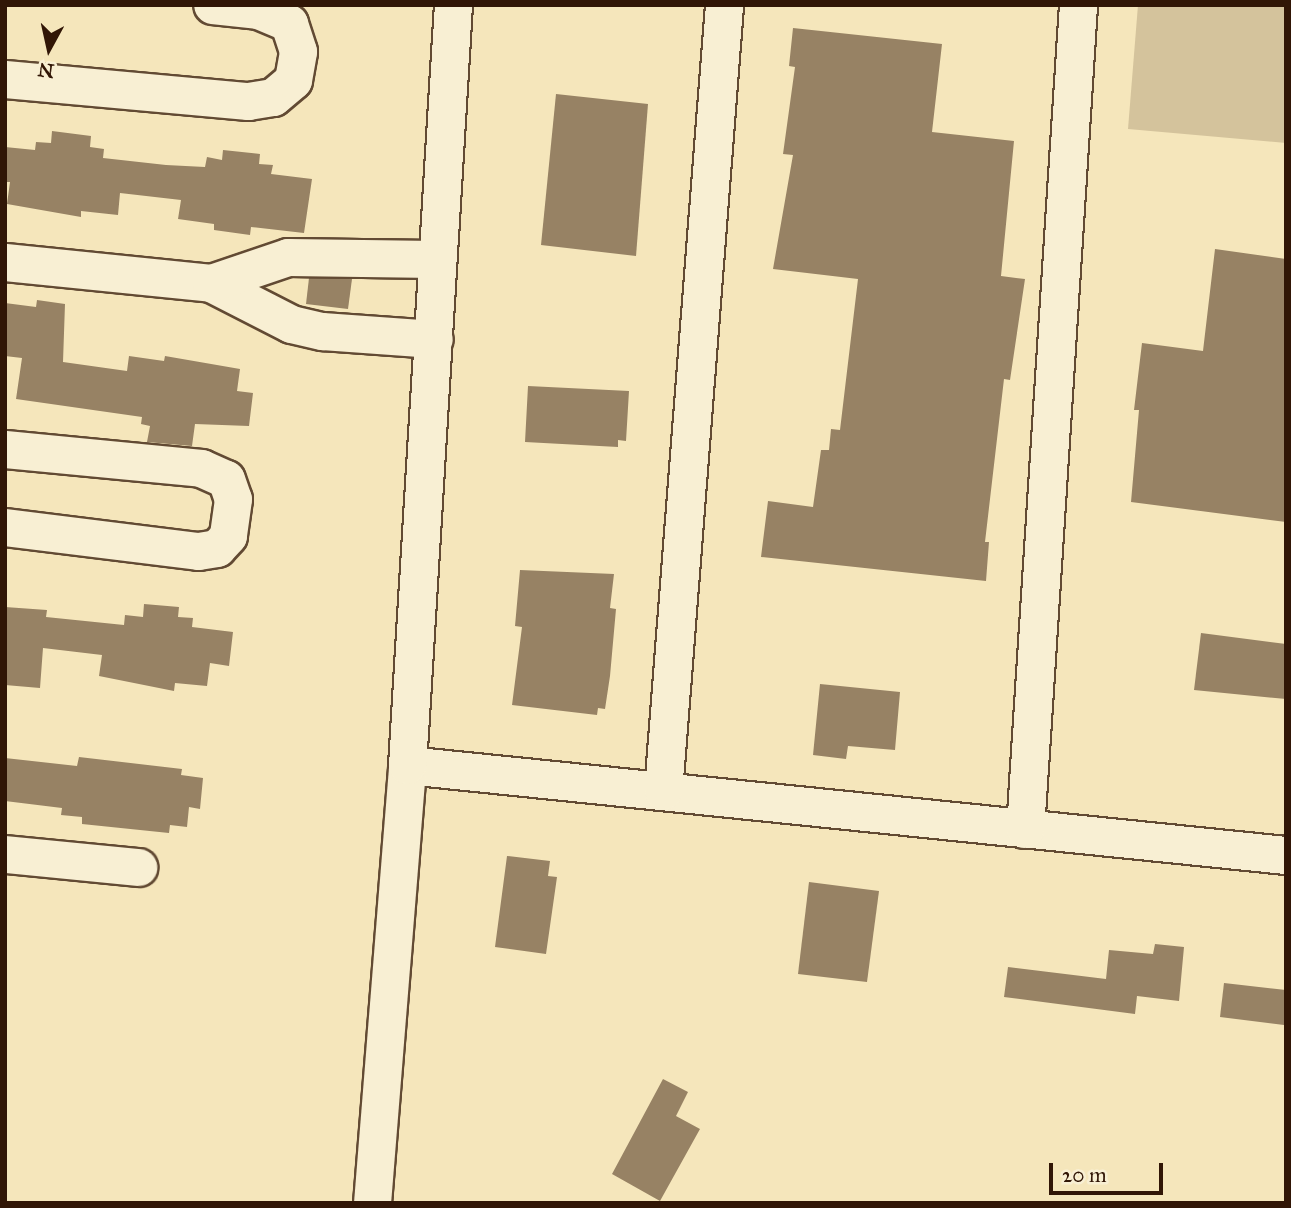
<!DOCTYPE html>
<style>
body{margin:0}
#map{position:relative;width:1291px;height:1208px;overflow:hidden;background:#f5e6bb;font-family:"IM FELL Great Primer",serif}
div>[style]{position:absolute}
.green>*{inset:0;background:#d4c39c}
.building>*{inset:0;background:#978264}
.roads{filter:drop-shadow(2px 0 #624a33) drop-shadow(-2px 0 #624a33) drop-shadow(0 2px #624a33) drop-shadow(0 -2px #624a33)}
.street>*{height:37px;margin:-18.5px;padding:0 18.5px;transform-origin:18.5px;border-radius:18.5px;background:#f8efd3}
span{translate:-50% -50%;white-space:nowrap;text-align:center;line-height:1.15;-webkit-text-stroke:6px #f8efd3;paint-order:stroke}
.frame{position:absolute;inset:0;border:7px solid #311606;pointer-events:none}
.north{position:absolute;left:14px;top:14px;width:70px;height:70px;-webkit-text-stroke:5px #f8efd3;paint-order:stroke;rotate:188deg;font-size:19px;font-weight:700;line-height:28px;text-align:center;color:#311606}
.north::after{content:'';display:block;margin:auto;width:24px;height:32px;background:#311606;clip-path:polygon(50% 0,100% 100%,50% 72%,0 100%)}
.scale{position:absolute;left:1049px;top:1163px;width:114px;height:32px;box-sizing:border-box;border:4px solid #311606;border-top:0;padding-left:9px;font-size:21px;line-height:24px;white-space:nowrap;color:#311606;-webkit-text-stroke:5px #f8efd3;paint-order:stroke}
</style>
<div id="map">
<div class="green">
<i style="clip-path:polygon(1138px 5px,1286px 5px,1286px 143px,1128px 129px)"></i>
</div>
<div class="building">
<i style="clip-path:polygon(793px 28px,942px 44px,932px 132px,1014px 141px,1001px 276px,1025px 279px,1010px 380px,1004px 379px,985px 542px,989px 542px,986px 581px,761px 557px,768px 501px,813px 507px,821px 450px,829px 450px,831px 429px,840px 430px,858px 279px,773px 269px,793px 155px,783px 154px,795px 67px,789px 66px)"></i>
<i style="clip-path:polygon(556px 94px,648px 104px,636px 256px,541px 245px)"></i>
<i style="clip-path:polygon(52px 131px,91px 136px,90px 147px,104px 149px,103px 158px,166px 165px,205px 167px,207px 157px,222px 160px,223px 150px,260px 154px,259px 164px,273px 165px,271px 174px,312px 179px,304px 233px,251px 227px,250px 235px,214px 230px,214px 224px,178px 219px,181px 200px,120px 193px,118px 215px,81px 211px,81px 217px,7px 204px,10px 182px,5px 182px,5px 147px,35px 150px,36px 142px,51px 143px)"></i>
<i style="clip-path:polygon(1215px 249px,1286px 259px,1286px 522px,1131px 502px,1139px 410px,1134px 410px,1142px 343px,1203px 351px)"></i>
<i style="clip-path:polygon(309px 278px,352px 279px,348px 309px,306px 304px)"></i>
<i style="clip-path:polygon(37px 300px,65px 304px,63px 362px,127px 371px,129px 356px,164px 361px,165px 356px,240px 369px,237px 391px,253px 393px,249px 426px,195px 424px,192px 446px,147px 442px,150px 426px,141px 424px,142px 417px,16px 399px,22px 358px,5px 356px,5px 303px,36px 307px)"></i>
<i style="clip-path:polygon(528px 386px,629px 391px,626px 441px,618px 440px,618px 447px,525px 442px)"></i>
<i style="clip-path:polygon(520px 570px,614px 574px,610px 608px,616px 609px,610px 676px,605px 709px,598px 708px,597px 715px,512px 705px,522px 627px,515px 626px)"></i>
<i style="clip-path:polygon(144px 604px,179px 607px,178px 617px,193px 618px,192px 627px,233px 632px,229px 666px,210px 663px,207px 686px,175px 683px,174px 691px,99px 676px,102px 655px,43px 648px,40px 688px,5px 685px,5px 607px,47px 610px,46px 617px,124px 625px,125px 615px,143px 617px)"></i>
<i style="clip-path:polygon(1201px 633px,1286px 644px,1286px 699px,1194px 690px)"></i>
<i style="clip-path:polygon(820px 684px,900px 692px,895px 750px,848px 746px,846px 759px,813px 755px)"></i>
<i style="clip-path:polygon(79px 757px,182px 769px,181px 775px,203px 778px,200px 809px,189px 807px,187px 827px,170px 825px,169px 833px,82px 824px,82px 817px,61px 815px,62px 808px,5px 801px,5px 758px,77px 766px)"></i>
<i style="clip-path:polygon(507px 856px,550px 861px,548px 876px,557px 877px,546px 954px,495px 947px)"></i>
<i style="clip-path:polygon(809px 882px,879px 891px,867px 982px,798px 974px)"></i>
<i style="clip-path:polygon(1155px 944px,1184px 947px,1179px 1001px,1137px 996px,1135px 1014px,1004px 997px,1008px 967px,1106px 979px,1109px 950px,1153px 954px)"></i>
<i style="clip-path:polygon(1224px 983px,1286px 990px,1284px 1025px,1220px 1017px)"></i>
<i style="clip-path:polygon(663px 1079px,688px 1092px,676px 1116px,700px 1129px,660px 1201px,612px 1174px)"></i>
</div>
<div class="roads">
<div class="street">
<i style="left:5px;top:79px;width:244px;rotate:5.2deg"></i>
<i style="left:248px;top:101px;width:25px;rotate:-9deg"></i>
<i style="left:273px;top:97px;width:26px;rotate:-40deg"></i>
<i style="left:293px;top:80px;width:29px;rotate:-80deg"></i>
<i style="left:298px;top:51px;width:29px;rotate:-108deg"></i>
<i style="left:289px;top:23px;width:33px;rotate:-157deg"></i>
<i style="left:259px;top:10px;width:47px;rotate:-173.9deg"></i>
<i style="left:5px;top:262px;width:207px;rotate:5.8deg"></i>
<i style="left:211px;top:283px;width:90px;rotate:27.1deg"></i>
<i style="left:291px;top:324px;width:32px;rotate:13deg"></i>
<i style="left:322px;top:331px;width:112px;rotate:4.1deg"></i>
<i style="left:211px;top:283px;width:81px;rotate:-18.7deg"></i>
<i style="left:288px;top:257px;width:148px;rotate:0.8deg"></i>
<i style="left:5px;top:449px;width:197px;rotate:5.5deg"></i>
<i style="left:201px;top:468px;width:27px;rotate:24deg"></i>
<i style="left:226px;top:479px;width:21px;rotate:71deg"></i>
<i style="left:233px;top:499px;width:37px;rotate:98deg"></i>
<i style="left:228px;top:536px;width:16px;rotate:133deg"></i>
<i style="left:217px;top:548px;width:19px;rotate:171deg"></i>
<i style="left:198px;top:551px;width:194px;rotate:-172.9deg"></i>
<i style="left:407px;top:765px;width:884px;rotate:5.85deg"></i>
<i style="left:663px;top:791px;width:788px;rotate:-85.56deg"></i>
<i style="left:1025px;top:829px;width:826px;rotate:-86.32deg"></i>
<i style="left:5px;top:854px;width:134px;rotate:5.6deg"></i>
<i style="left:372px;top:1203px;width:439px;rotate:-85.4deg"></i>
<i style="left:407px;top:765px;width:761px;rotate:-86.54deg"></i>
</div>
</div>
<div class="frame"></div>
<div class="north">N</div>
<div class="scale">20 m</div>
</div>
